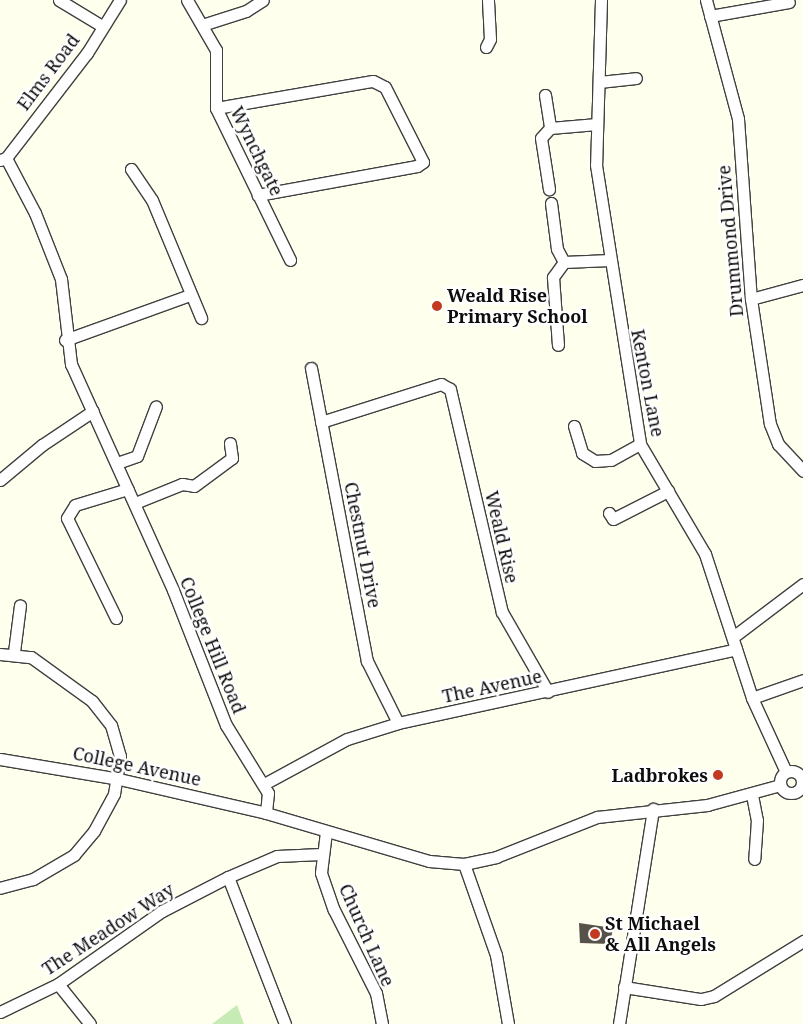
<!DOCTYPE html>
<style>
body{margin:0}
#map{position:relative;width:803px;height:1024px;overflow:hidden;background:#ffffed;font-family:"Noto Serif",serif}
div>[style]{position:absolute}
.green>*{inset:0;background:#c6ebb5}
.building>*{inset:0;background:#565149}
.roads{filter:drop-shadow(1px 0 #404040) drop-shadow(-1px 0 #404040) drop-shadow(0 1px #404040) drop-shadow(0 -1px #404040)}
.minor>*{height:11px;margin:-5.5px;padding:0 5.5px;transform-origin:5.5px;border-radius:5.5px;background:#fff}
.minor>.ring{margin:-5.5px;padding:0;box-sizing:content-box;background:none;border:11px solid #fff;border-radius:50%}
.dots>*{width:14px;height:14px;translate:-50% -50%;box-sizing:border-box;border:2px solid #fff;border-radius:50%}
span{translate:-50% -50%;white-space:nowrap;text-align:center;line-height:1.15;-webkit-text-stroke:5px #fff;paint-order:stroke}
.street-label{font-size:18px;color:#0d0d0d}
.poi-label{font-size:18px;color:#0d0d0d;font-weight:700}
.left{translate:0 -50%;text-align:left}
.right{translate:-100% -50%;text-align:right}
</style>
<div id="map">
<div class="green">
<i style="clip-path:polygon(237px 1005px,244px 1024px,212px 1024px)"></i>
</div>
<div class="building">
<i style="clip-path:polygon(579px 923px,613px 928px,610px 944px,580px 943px)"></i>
</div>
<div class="roads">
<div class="minor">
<i style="left:59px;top:0;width:50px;rotate:31.2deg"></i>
<i style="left:187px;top:0;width:58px;rotate:59.9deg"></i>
<i style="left:216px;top:50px;width:58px;rotate:90deg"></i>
<i style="left:216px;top:108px;width:169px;rotate:64deg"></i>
<i style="left:601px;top:0;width:165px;rotate:91.7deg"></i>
<i style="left:596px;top:165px;width:282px;rotate:81deg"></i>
<i style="left:640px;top:444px;width:128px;rotate:59.4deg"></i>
<i style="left:705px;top:554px;width:151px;rotate:71.9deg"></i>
<i style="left:752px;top:698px;width:81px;rotate:65.3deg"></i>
<i style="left:706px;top:0;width:123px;rotate:74.9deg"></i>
<i style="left:738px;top:119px;width:180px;rotate:85.9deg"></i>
<i style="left:751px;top:299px;width:126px;rotate:81.4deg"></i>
<i style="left:770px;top:424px;width:22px;rotate:68deg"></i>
<i style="left:778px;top:444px;width:37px;rotate:47deg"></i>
<i style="left:710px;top:16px;width:80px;rotate:-10deg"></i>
<i style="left:202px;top:25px;width:46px;rotate:-17.7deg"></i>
<i style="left:246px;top:11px;width:20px;rotate:-33deg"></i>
<i style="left:486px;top:47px;width:9px;rotate:-63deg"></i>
<i style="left:490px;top:39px;width:39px;rotate:-93deg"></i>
<i style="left:599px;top:82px;width:37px;rotate:-6deg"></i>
<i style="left:545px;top:95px;width:33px;rotate:81deg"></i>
<i style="left:550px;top:128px;width:13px;rotate:132deg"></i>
<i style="left:541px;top:138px;width:52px;rotate:81.1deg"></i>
<i style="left:216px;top:108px;width:159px;rotate:-9.8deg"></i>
<i style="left:373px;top:81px;width:13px;rotate:27deg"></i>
<i style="left:385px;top:87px;width:84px;rotate:63.1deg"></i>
<i style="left:423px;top:162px;width:7px;rotate:146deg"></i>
<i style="left:417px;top:166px;width:162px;rotate:169.7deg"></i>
<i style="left:550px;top:128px;width:47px;rotate:-4.9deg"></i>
<i style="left:6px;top:158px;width:62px;rotate:62.2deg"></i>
<i style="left:35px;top:213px;width:71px;rotate:68.5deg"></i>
<i style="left:61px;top:279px;width:86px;rotate:83.3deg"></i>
<i style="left:71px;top:364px;width:248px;rotate:65.7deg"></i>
<i style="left:173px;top:590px;width:145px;rotate:68.6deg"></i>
<i style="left:226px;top:725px;width:80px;rotate:58.3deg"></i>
<i style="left:268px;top:793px;width:20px;rotate:96deg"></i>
<i style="left:0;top:160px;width:6px;rotate:-18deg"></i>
<i style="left:6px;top:158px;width:133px;rotate:-52.4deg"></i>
<i style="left:87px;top:53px;width:62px;rotate:-58.1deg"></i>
<i style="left:131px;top:169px;width:37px;rotate:56deg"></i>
<i style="left:152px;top:200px;width:128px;rotate:67.4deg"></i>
<i style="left:551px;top:203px;width:46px;rotate:82.6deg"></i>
<i style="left:557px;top:249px;width:15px;rotate:62deg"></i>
<i style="left:564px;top:262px;width:19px;rotate:126deg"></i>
<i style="left:553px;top:277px;width:68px;rotate:85.8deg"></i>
<i style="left:564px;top:262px;width:46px;rotate:-2.5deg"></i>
<i style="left:751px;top:299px;width:54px;rotate:-15.1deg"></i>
<i style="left:65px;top:340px;width:133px;rotate:-19.8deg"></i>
<i style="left:311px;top:368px;width:298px;rotate:79.2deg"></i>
<i style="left:367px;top:661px;width:69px;rotate:63.4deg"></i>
<i style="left:321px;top:422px;width:126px;rotate:-17.6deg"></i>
<i style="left:441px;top:384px;width:10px;rotate:29deg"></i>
<i style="left:450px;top:389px;width:229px;rotate:76.9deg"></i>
<i style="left:502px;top:612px;width:92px;rotate:60.1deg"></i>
<i style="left:574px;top:426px;width:28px;rotate:73deg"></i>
<i style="left:582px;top:453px;width:15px;rotate:32deg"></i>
<i style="left:595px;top:461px;width:16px;rotate:-4deg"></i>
<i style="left:611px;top:460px;width:33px;rotate:-29deg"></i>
<i style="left:117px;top:463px;width:21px;rotate:-19deg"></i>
<i style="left:137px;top:456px;width:53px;rotate:-69.2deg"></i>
<i style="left:0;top:480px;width:55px;rotate:-39.8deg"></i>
<i style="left:42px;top:445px;width:61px;rotate:-33.7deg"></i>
<i style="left:135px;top:503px;width:51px;rotate:-22deg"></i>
<i style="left:182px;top:484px;width:12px;rotate:9deg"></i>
<i style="left:194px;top:486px;width:47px;rotate:-36.4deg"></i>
<i style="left:232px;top:458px;width:15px;rotate:-98deg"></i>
<i style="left:609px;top:513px;width:7px;rotate:56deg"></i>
<i style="left:613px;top:519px;width:62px;rotate:-27deg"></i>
<i style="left:116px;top:618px;width:111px;rotate:-116.1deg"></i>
<i style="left:67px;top:518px;width:15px;rotate:-58deg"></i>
<i style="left:75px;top:505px;width:55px;rotate:-16.8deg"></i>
<i style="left:733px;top:637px;width:88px;rotate:-37.1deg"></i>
<i style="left:14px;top:652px;width:47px;rotate:-82.7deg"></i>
<i style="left:0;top:654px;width:31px;rotate:6deg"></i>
<i style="left:31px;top:657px;width:75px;rotate:35.8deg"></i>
<i style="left:92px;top:701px;width:31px;rotate:52deg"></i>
<i style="left:111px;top:725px;width:32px;rotate:74deg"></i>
<i style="left:120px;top:756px;width:38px;rotate:99deg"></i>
<i style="left:114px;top:794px;width:42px;rotate:118.4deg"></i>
<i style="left:94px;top:831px;width:31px;rotate:130deg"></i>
<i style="left:74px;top:855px;width:48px;rotate:149.7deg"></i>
<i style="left:33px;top:879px;width:34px;rotate:165deg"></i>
<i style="left:752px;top:698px;width:54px;rotate:-19.4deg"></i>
<i style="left:0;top:759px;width:121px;rotate:9.5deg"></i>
<i style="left:119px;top:779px;width:151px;rotate:13deg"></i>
<i style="left:266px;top:813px;width:170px;rotate:16.4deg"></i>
<i style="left:429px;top:861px;width:35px;rotate:5deg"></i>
<i style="left:464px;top:864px;width:33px;rotate:-12deg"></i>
<i style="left:496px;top:857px;width:109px;rotate:-21.6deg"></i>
<i style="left:597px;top:817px;width:111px;rotate:-6.2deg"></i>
<i style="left:707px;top:805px;width:76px;rotate:-15.3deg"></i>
<i class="ring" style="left:780px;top:771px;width:11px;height:11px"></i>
<i style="left:264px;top:784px;width:94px;rotate:-28.5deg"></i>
<i style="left:347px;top:739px;width:53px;rotate:-17.4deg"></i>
<i style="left:398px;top:723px;width:346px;rotate:-12.3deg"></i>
<i style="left:752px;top:795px;width:25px;rotate:79deg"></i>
<i style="left:757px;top:820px;width:39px;rotate:94deg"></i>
<i style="left:326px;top:832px;width:41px;rotate:97deg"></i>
<i style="left:321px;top:873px;width:39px;rotate:71deg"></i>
<i style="left:334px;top:910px;width:93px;rotate:63.2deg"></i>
<i style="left:376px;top:993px;width:32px;rotate:79deg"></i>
<i style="left:464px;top:864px;width:96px;rotate:70.6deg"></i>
<i style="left:496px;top:955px;width:70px;rotate:80.1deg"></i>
<i style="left:228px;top:877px;width:158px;rotate:68.8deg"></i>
<i style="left:58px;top:984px;width:51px;rotate:51.3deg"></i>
<i style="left:624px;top:987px;width:78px;rotate:8.9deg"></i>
<i style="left:701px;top:999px;width:13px;rotate:-13deg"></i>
<i style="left:714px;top:996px;width:105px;rotate:-31.7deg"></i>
<i style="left:0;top:1012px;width:64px;rotate:-25.8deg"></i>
<i style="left:58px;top:984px;width:127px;rotate:-35.1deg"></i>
<i style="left:162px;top:911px;width:74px;rotate:-27.3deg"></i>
<i style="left:228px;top:877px;width:53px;rotate:-23.2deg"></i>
<i style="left:277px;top:856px;width:44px;rotate:-2.6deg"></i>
<i style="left:619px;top:1024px;width:218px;rotate:-81deg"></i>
</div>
</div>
<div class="dots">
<i style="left:437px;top:306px;background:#c23a20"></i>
<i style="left:718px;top:775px;background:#c23a20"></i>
<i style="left:595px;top:934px;background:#c23a20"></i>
</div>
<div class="street-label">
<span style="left:48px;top:72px;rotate:-53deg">Elms Road</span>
<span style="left:257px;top:151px;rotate:64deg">Wynchgate</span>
<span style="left:730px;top:241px;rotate:-95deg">Drummond Drive</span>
<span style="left:648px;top:383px;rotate:79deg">Kenton Lane</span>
<span style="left:502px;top:537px;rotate:77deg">Weald Rise</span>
<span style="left:363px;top:545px;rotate:79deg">Chestnut Drive</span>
<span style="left:213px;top:645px;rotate:68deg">College Hill Road</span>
<span style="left:492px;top:686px;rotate:-12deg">The Avenue</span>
<span style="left:137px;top:766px;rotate:12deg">College Avenue</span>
<span style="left:108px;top:929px;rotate:-33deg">The Meadow Way</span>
<span style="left:367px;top:935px;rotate:66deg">Church Lane</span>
</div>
<div class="poi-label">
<span class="left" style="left:447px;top:306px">Weald Rise<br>Primary School</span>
<span class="right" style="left:708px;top:775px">Ladbrokes</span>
<span class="left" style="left:605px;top:934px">St Michael<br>&amp; All Angels</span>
</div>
</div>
